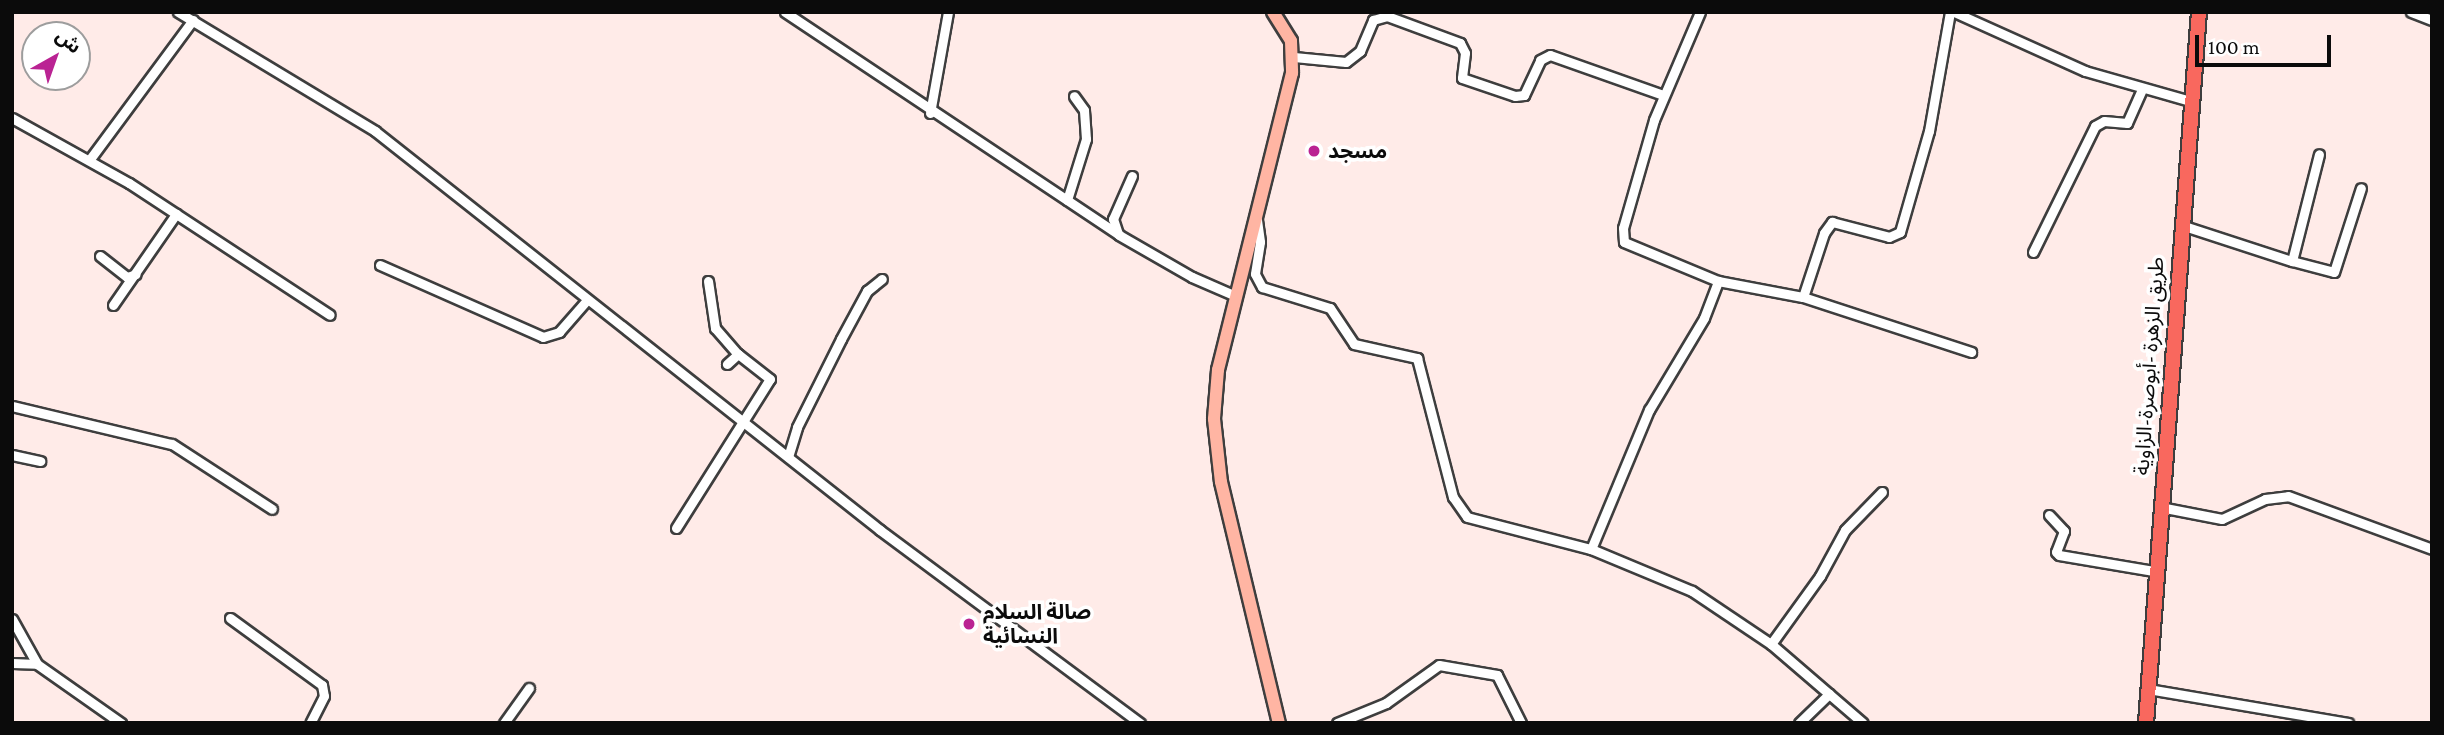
<!DOCTYPE html>
<meta charset="utf-8">
<style>
body{margin:0}
#map{position:relative;width:2444px;height:735px;overflow:hidden;background:#ffebe8;font-family:"Crimson Pro","Noto Sans Arabic",serif}
div>[style]{position:absolute}
.roads{filter:drop-shadow(2px 0 #3e3e3e) drop-shadow(-2px 0 #3e3e3e) drop-shadow(0 2px #3e3e3e) drop-shadow(0 -2px #3e3e3e)}
.street>*{height:9px;margin:-4.5px;padding:0 4.5px;transform-origin:4.5px;border-radius:4.5px;background:#fff}
.secondary>*{height:12px;margin:-6px;padding:0 6px;transform-origin:6px;border-radius:6px;background:#ffb5a3}
.primary>*{height:14px;margin:-7px;padding:0 7px;transform-origin:7px;border-radius:7px;background:#f9685e}
.dots>*{width:19px;height:19px;translate:-50% -50%;box-sizing:border-box;border:4px solid #fff;border-radius:50%}
span{translate:-50% -50%;white-space:nowrap;text-align:center;line-height:1.15;-webkit-text-stroke:7px #fff;paint-order:stroke}
.poi-label{font-size:21px;color:#0b0b0b;font-weight:700}
.left{translate:0 -50%;text-align:left}
.street-label{font-size:21px;color:#0b0b0b}
.frame{position:absolute;inset:0;border:14px solid #0b0b0b;pointer-events:none}
.north{position:absolute;left:21px;top:21px;width:70px;height:70px;box-sizing:border-box;background:#fff;border:2px solid #9d9d9d;border-radius:50%;rotate:40deg;font-size:19px;font-weight:700;line-height:28px;text-align:center;color:#0b0b0b}
.north::after{content:'';display:block;margin:auto;width:24px;height:32px;background:#ba2393;clip-path:polygon(50% 0,100% 100%,50% 72%,0 100%)}
.scale{position:absolute;left:2195px;top:35px;width:136px;height:32px;box-sizing:border-box;border:4px solid #0b0b0b;border-top:0;padding-left:9px;font-size:21px;line-height:24px;white-space:nowrap;color:#0b0b0b;-webkit-text-stroke:5px #fff;paint-order:stroke}
</style>
<div id="map">
<div class="roads">
<div class="street">
<i style="left:178px;top:12px;width:230px;rotate:31.1deg"></i>
<i style="left:375px;top:131px;width:644px;rotate:38.31deg"></i>
<i style="left:880px;top:530px;width:324px;rotate:36.6deg"></i>
<i style="left:785px;top:12px;width:402px;rotate:33.7deg"></i>
<i style="left:1119px;top:235px;width:84px;rotate:29.9deg"></i>
<i style="left:1192px;top:277px;width:48px;rotate:23.4deg"></i>
<i style="left:1700px;top:12px;width:117px;rotate:113.1deg"></i>
<i style="left:1654px;top:120px;width:112px;rotate:106deg"></i>
<i style="left:1623px;top:228px;width:14px;rotate:86deg"></i>
<i style="left:1624px;top:242px;width:102px;rotate:22.5deg"></i>
<i style="left:1718px;top:281px;width:86px;rotate:10.7deg"></i>
<i style="left:1803px;top:297px;width:177px;rotate:18.1deg"></i>
<i style="left:1954px;top:12px;width:144px;rotate:24.2deg"></i>
<i style="left:2085px;top:71px;width:109px;rotate:15.9deg"></i>
<i style="left:2411px;top:12px;width:22px;rotate:21deg"></i>
<i style="left:1294px;top:57px;width:52px;rotate:5.5deg"></i>
<i style="left:1346px;top:62px;width:18px;rotate:-38deg"></i>
<i style="left:1360px;top:51px;width:34px;rotate:-67deg"></i>
<i style="left:1373px;top:20px;width:15px;rotate:-16deg"></i>
<i style="left:1387px;top:16px;width:78px;rotate:20.3deg"></i>
<i style="left:1460px;top:43px;width:11px;rotate:63deg"></i>
<i style="left:1465px;top:53px;width:25px;rotate:97deg"></i>
<i style="left:1462px;top:78px;width:56px;rotate:18.8deg"></i>
<i style="left:1515px;top:96px;width:9px;rotate:-6deg"></i>
<i style="left:1524px;top:95px;width:38px;rotate:-65deg"></i>
<i style="left:1540px;top:60px;width:11px;rotate:-27deg"></i>
<i style="left:1550px;top:55px;width:120px;rotate:19.5deg"></i>
<i style="left:930px;top:113px;width:103px;rotate:-79.9deg"></i>
<i style="left:12px;top:118px;width:134px;rotate:29.1deg"></i>
<i style="left:129px;top:183px;width:240px;rotate:33.3deg"></i>
<i style="left:90px;top:159px;width:173px;rotate:-53.5deg"></i>
<i style="left:1067px;top:200px;width:64px;rotate:-72.7deg"></i>
<i style="left:1086px;top:139px;width:29px;rotate:-94deg"></i>
<i style="left:1084px;top:110px;width:17px;rotate:-126deg"></i>
<i style="left:1257px;top:220px;width:22px;rotate:82deg"></i>
<i style="left:1260px;top:242px;width:32px;rotate:99deg"></i>
<i style="left:1255px;top:274px;width:15px;rotate:62deg"></i>
<i style="left:1262px;top:287px;width:71px;rotate:17.2deg"></i>
<i style="left:1330px;top:308px;width:43px;rotate:56.3deg"></i>
<i style="left:1354px;top:344px;width:65px;rotate:12.5deg"></i>
<i style="left:1417px;top:358px;width:144px;rotate:75.5deg"></i>
<i style="left:1453px;top:497px;width:24px;rotate:55deg"></i>
<i style="left:1467px;top:517px;width:128px;rotate:14.5deg"></i>
<i style="left:1591px;top:549px;width:109px;rotate:22.6deg"></i>
<i style="left:1692px;top:591px;width:95px;rotate:33.9deg"></i>
<i style="left:1771px;top:644px;width:121px;rotate:40.7deg"></i>
<i style="left:2181px;top:225px;width:117px;rotate:18deg"></i>
<i style="left:2292px;top:261px;width:110px;rotate:-75.8deg"></i>
<i style="left:1118px;top:234px;width:16px;rotate:-108deg"></i>
<i style="left:1113px;top:219px;width:47px;rotate:-66.2deg"></i>
<i style="left:2033px;top:252px;width:140px;rotate:-63.8deg"></i>
<i style="left:2095px;top:126px;width:10px;rotate:-29deg"></i>
<i style="left:2104px;top:121px;width:23px;rotate:5deg"></i>
<i style="left:2127px;top:123px;width:37px;rotate:-66deg"></i>
<i style="left:100px;top:256px;width:34px;rotate:38deg"></i>
<i style="left:127px;top:277px;width:9px;rotate:-18deg"></i>
<i style="left:2292px;top:261px;width:43px;rotate:14.7deg"></i>
<i style="left:2334px;top:272px;width:88px;rotate:-72.2deg"></i>
<i style="left:380px;top:265px;width:178px;rotate:23.8deg"></i>
<i style="left:543px;top:337px;width:17px;rotate:-17deg"></i>
<i style="left:559px;top:332px;width:43px;rotate:-48.8deg"></i>
<i style="left:708px;top:281px;width:48px;rotate:81.5deg"></i>
<i style="left:715px;top:328px;width:35px;rotate:49deg"></i>
<i style="left:1803px;top:297px;width:67px;rotate:-71.8deg"></i>
<i style="left:1824px;top:233px;width:14px;rotate:-54deg"></i>
<i style="left:1832px;top:222px;width:59px;rotate:14.7deg"></i>
<i style="left:1889px;top:237px;width:12px;rotate:-24deg"></i>
<i style="left:1900px;top:232px;width:105px;rotate:-74deg"></i>
<i style="left:1929px;top:131px;width:121px;rotate:-80deg"></i>
<i style="left:113px;top:305px;width:111px;rotate:-55.3deg"></i>
<i style="left:12px;top:406px;width:164px;rotate:13.4deg"></i>
<i style="left:172px;top:444px;width:119px;rotate:33deg"></i>
<i style="left:12px;top:455px;width:29px;rotate:12deg"></i>
<i style="left:788px;top:457px;width:31px;rotate:-73deg"></i>
<i style="left:797px;top:427px;width:98px;rotate:-63.4deg"></i>
<i style="left:841px;top:339px;width:55px;rotate:-61.6deg"></i>
<i style="left:867px;top:291px;width:19px;rotate:-39deg"></i>
<i style="left:2160px;top:507px;width:63px;rotate:11deg"></i>
<i style="left:2222px;top:519px;width:47px;rotate:-24.9deg"></i>
<i style="left:2265px;top:499px;width:23px;rotate:-7deg"></i>
<i style="left:2288px;top:496px;width:153px;rotate:20.2deg"></i>
<i style="left:2049px;top:515px;width:22px;rotate:47deg"></i>
<i style="left:2064px;top:531px;width:22px;rotate:111deg"></i>
<i style="left:2056px;top:552px;width:4px;rotate:45deg"></i>
<i style="left:2059px;top:555px;width:96px;rotate:9.6deg"></i>
<i style="left:676px;top:528px;width:176px;rotate:-57.8deg"></i>
<i style="left:770px;top:379px;width:41px;rotate:-142deg"></i>
<i style="left:738px;top:354px;width:15px;rotate:138deg"></i>
<i style="left:1591px;top:549px;width:151px;rotate:-67.4deg"></i>
<i style="left:1649px;top:410px;width:107px;rotate:-59.1deg"></i>
<i style="left:1704px;top:318px;width:40px;rotate:-69deg"></i>
<i style="left:230px;top:618px;width:114px;rotate:36.1deg"></i>
<i style="left:322px;top:685px;width:11px;rotate:80deg"></i>
<i style="left:324px;top:696px;width:30px;rotate:117deg"></i>
<i style="left:12px;top:619px;width:51px;rotate:60.9deg"></i>
<i style="left:37px;top:664px;width:103px;rotate:35.1deg"></i>
<i style="left:1771px;top:644px;width:84px;rotate:-54.2deg"></i>
<i style="left:1820px;top:576px;width:52px;rotate:-61.5deg"></i>
<i style="left:1845px;top:530px;width:53px;rotate:-45.8deg"></i>
<i style="left:12px;top:663px;width:25px;rotate:2deg"></i>
<i style="left:2148px;top:689px;width:203px;rotate:9.6deg"></i>
<i style="left:504px;top:723px;width:43px;rotate:-54.5deg"></i>
<i style="left:1337px;top:723px;width:53px;rotate:-22.2deg"></i>
<i style="left:1386px;top:703px;width:65px;rotate:-35.6deg"></i>
<i style="left:1439px;top:665px;width:59px;rotate:9.8deg"></i>
<i style="left:1497px;top:675px;width:54px;rotate:63.4deg"></i>
<i style="left:1799px;top:723px;width:42px;rotate:-44deg"></i>
</div>
<div class="secondary">
<i style="left:1273px;top:12px;width:34px;rotate:58deg"></i>
<i style="left:1291px;top:41px;width:32px;rotate:88deg"></i>
<i style="left:1292px;top:73px;width:306px;rotate:104deg"></i>
<i style="left:1218px;top:370px;width:49px;rotate:94.7deg"></i>
<i style="left:1214px;top:419px;width:63px;rotate:83.7deg"></i>
<i style="left:1221px;top:482px;width:248px;rotate:76.5deg"></i>
</div>
<div class="primary">
<i style="left:2146px;top:723px;width:713px;rotate:-85.74deg"></i>
</div>
</div>
<div class="dots">
<i style="left:1314px;top:151px;background:#ba2393"></i>
<i style="left:969px;top:624px;background:#ba2393"></i>
</div>
<div class="poi-label">
<span class="left" style="left:1328px;top:151px">مسجد</span>
<span class="left" style="left:983px;top:624px">صالة السلام<br>النسائية</span>
</div>
<div class="street-label">
<span style="left:2149px;top:366px;rotate:-86deg">طريق الزهرة -أبوصرة-الزاوية</span>
</div>
<div class="frame"></div>
<div class="north">ش</div>
<div class="scale">100 m</div>
</div>
